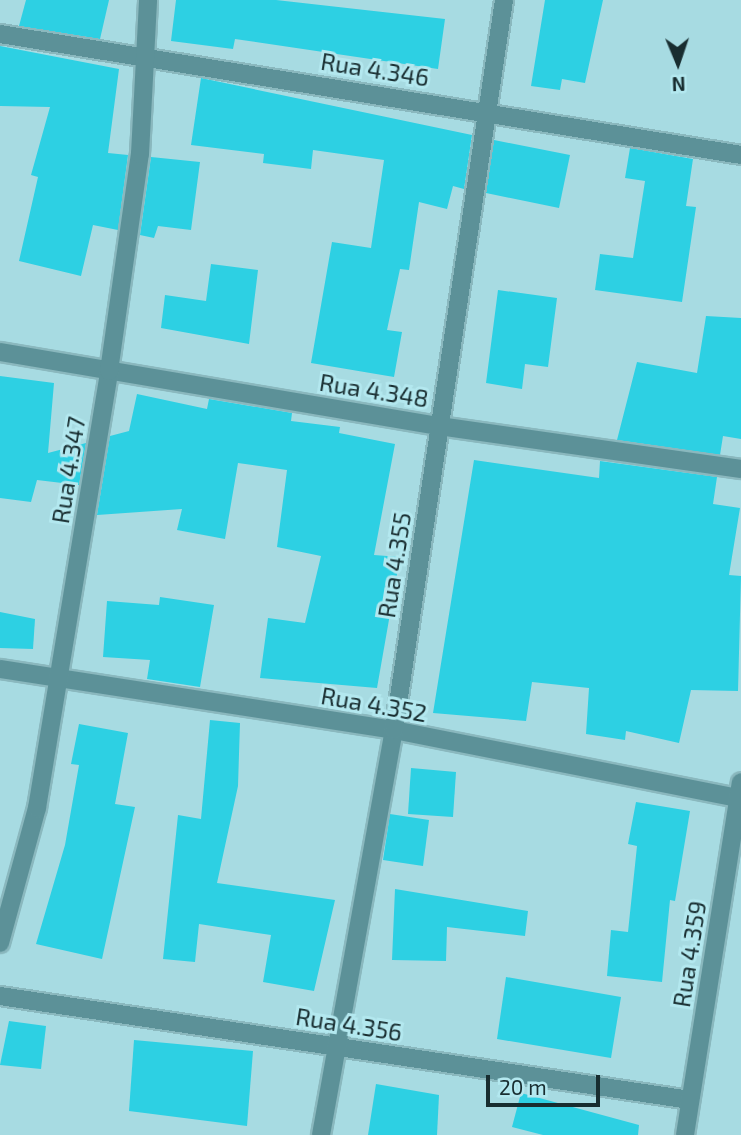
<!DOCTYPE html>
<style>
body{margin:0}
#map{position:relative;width:741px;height:1135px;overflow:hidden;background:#a7dbe2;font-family:"Exo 2",sans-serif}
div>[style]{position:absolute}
.building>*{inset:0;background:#2dd0e3}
.roads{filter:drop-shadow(2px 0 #8ab8be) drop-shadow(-2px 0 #8ab8be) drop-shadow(0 2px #8ab8be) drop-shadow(0 -2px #8ab8be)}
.minor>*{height:18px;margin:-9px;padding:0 9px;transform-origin:9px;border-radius:9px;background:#5c9198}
span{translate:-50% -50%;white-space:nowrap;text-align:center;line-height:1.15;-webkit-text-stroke:6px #b3e8ef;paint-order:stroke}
.street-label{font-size:24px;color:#182d30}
.north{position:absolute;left:643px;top:28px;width:70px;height:70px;-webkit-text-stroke:5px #b3e8ef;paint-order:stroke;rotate:178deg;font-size:19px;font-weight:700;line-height:28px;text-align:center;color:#182d30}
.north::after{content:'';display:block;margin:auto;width:24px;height:32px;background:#182d30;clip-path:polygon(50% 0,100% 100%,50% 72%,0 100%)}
.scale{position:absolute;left:486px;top:1075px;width:114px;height:32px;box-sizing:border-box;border:4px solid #182d30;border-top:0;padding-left:9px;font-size:21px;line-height:24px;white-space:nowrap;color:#182d30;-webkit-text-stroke:5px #b3e8ef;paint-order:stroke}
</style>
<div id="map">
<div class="building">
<i style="clip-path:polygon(26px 0,109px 0,100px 39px,19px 26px)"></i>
<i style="clip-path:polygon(176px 0,276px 0,445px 19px,438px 69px,235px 39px,233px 49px,171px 41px)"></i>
<i style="clip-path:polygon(545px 0,603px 0,585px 83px,562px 79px,560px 90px,531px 86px)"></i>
<i style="clip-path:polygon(0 46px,119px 69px,108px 153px,128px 155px,118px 230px,93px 225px,81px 276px,19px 261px,38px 177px,31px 175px,50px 107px,0 106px)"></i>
<i style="clip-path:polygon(201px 78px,472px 135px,464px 189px,453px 186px,447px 209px,419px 202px,409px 270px,400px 269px,387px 330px,402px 332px,394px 377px,311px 363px,332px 242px,371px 248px,384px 160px,313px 150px,311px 169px,263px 163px,264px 154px,191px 145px)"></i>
<i style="clip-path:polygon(494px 140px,570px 155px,559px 208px,486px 193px)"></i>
<i style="clip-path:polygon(630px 148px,693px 159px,686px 206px,696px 207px,682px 302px,595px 290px,600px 254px,633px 258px,645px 181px,625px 178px)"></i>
<i style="clip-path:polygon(151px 157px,200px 162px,191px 230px,158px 226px,154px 238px,140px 235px)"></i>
<i style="clip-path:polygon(211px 264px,258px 270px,249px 344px,161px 328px,165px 295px,206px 301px)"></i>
<i style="clip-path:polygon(498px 290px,557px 298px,548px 367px,525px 364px,522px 389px,486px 383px)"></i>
<i style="clip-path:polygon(706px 316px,741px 318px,741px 439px,723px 436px,720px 455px,617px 440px,637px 362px,697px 373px)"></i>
<i style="clip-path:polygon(0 376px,54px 383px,48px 453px,86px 443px,79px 485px,37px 480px,31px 502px,0 498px)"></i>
<i style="clip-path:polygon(137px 394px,207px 409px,209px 399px,292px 413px,291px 421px,340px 427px,339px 433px,395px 444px,374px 555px,400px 557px,377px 688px,260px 678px,268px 618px,305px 623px,321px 556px,277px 547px,287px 470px,238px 463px,225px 539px,177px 530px,182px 509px,97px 515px,110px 436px,129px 431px)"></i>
<i style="clip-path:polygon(474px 460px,599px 478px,600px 461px,717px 477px,713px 504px,740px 508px,729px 575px,741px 576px,738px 691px,691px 690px,679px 743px,626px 731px,625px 740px,586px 734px,589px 688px,532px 682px,526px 721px,433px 713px)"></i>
<i style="clip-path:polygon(160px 597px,214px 605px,200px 687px,147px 679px,150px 660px,103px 657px,107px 601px,159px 605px)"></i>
<i style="clip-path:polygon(0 612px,35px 619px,33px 649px,0 648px)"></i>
<i style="clip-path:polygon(210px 720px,240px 723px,238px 786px,217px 883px,335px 900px,314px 991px,263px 982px,271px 935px,199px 924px,195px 962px,163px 959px,178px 815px,201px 819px)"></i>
<i style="clip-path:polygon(79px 724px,128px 733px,115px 804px,135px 807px,102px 959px,36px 944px,65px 845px,79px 765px,71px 764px)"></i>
<i style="clip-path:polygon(411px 768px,456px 772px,453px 817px,408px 814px)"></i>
<i style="clip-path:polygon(636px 802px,690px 811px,675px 901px,670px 900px,662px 982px,607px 976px,611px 930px,628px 932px,637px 846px,628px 844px)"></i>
<i style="clip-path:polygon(390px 814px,429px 820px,423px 866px,383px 860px)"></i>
<i style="clip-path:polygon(395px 889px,528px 911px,525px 936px,447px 927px,446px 961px,392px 960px)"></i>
<i style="clip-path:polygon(506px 977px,621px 997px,611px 1058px,497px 1039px)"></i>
<i style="clip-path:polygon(9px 1021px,46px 1026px,41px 1069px,0 1065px)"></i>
<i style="clip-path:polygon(134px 1040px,253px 1051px,247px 1126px,129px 1111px)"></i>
<i style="clip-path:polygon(376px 1084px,439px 1095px,437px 1135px,368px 1135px)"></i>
<i style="clip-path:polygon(521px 1093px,639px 1125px,638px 1135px,543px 1135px,512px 1127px)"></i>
</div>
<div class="roads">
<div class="minor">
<i style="left:0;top:34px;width:751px;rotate:9.27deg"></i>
<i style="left:0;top:352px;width:445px;rotate:9.6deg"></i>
<i style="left:439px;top:426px;width:305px;rotate:8.1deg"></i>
<i style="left:0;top:669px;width:399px;rotate:8.8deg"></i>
<i style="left:394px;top:730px;width:351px;rotate:11.2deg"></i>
<i style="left:0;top:943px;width:140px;rotate:-74.7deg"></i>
<i style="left:37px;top:808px;width:443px;rotate:-80.6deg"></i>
<i style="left:109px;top:371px;width:219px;rotate:-81.9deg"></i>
<i style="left:140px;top:154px;width:154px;rotate:-87deg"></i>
<i style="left:0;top:996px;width:698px;rotate:8.57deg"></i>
<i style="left:321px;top:1135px;width:412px;rotate:-79.8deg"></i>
<i style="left:394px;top:730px;width:738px;rotate:-81.43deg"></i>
<i style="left:685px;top:1135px;width:357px;rotate:-81deg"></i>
</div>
</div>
<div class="street-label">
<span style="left:375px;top:69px;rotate:9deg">Rua 4.346</span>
<span style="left:374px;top:390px;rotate:9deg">Rua 4.348</span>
<span style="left:68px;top:470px;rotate:-81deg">Rua 4.347</span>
<span style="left:394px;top:565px;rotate:-81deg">Rua 4.355</span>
<span style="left:374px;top:704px;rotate:10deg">Rua 4.352</span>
<span style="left:689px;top:954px;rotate:-81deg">Rua 4.359</span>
<span style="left:349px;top:1024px;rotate:9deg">Rua 4.356</span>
</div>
<div class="north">N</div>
<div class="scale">20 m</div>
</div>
